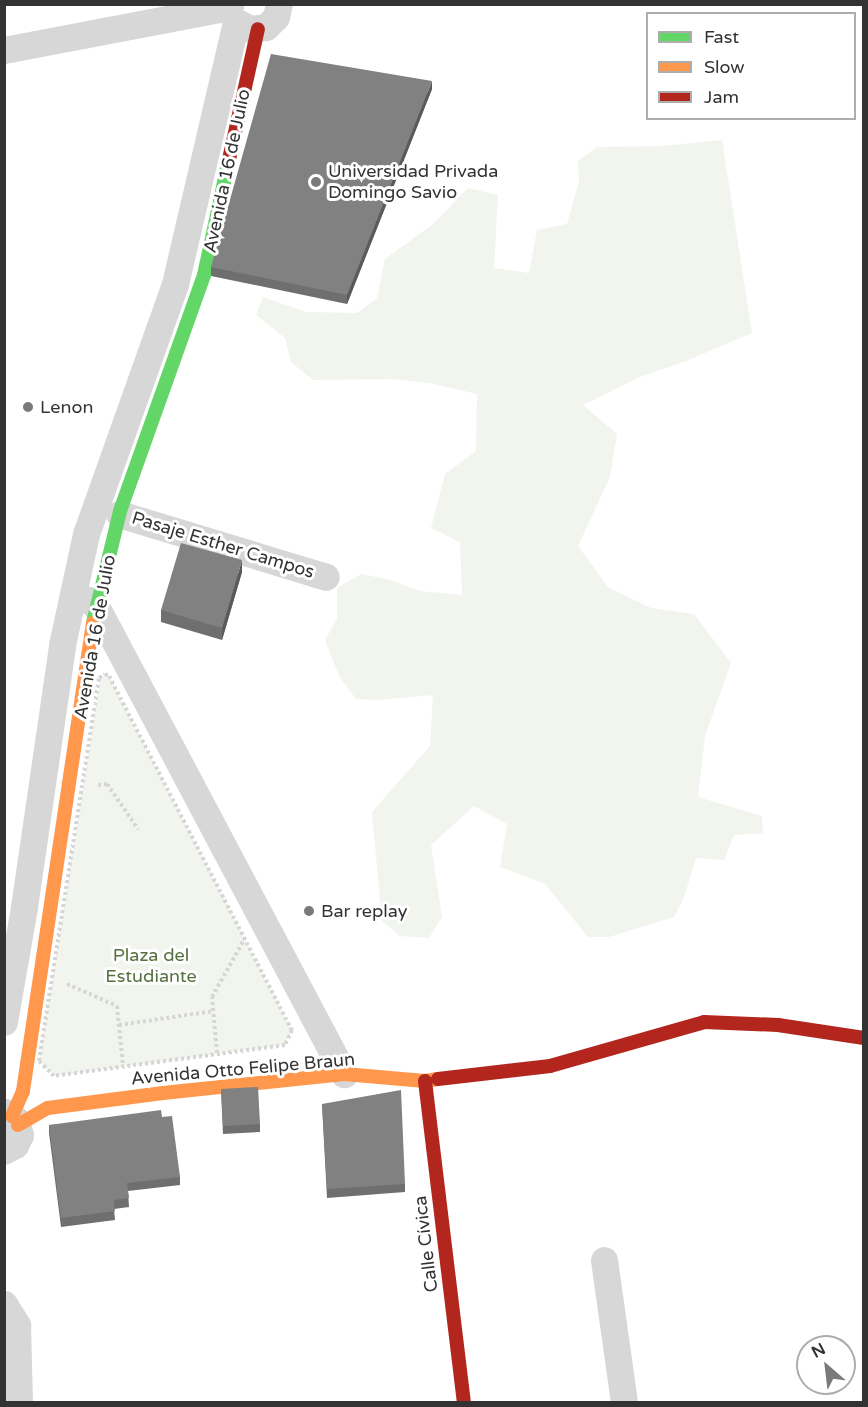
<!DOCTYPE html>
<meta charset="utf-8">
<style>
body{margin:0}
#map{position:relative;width:868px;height:1407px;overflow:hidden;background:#fff;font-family:"Varela Round",sans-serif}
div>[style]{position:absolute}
.green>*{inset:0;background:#f1f5ed}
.path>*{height:4px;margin-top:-2px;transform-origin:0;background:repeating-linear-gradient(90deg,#d6d6d6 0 3px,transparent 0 6px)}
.street>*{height:27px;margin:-13.5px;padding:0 13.5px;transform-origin:13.5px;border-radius:13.5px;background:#d7d7d7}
.fast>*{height:14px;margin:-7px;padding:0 7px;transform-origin:7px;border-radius:7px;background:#63d668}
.slow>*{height:14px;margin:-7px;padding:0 7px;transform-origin:7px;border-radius:7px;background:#ff974d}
.jam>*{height:14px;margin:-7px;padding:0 7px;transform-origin:7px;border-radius:7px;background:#b3261e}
.wall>*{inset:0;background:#6f6f6f}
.shaded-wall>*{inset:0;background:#5a5a5a}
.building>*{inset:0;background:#818181}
.dots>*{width:16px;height:16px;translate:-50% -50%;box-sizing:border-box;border:3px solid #fff;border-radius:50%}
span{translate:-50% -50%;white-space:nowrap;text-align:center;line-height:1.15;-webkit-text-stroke:6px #fff;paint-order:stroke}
.street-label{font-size:18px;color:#333}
.poi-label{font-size:18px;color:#333}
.left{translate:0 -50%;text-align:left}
.park-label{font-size:18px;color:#56703f}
.frame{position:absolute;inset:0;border:6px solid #333;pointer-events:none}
.legend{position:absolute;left:646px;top:12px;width:210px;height:108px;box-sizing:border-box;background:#fff;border:2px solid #adadad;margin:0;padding:8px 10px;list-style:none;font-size:18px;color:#333}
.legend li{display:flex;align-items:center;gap:12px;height:30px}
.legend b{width:30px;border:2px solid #adadad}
.north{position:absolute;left:796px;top:1335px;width:60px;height:60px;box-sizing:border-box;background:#fff;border:2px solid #adadad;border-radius:50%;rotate:332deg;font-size:16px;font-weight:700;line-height:24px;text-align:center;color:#333}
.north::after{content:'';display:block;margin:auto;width:21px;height:27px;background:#7a7a7a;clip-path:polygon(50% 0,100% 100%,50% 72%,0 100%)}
</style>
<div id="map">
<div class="green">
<i style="clip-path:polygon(722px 140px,752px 333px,686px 361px,640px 377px,583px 405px,617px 434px,610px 477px,578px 546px,608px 587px,651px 608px,694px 614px,731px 663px,705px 736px,698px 797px,762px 816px,763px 833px,734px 835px,724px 860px,696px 858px,684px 897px,674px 917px,609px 937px,588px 937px,545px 884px,500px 867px,507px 824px,474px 806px,431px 845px,442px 917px,429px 938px,400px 936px,382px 921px,372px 812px,430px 746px,433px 695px,377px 700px,356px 699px,339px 676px,325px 640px,337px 619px,337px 588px,361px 574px,391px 580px,420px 591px,462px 595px,460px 542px,431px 528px,445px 474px,476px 451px,477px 394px,430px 383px,391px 379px,313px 380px,291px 362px,285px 338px,256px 315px,263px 297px,306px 312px,357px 313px,377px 298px,385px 259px,433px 224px,468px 188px,498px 195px,494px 268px,529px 273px,537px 230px,567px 224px,579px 181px,578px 161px,597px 147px,662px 146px)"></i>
<i style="clip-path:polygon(105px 674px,109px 676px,292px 1030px,285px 1045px,54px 1076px,39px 1061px,101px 675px)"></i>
</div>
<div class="path">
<i style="left:105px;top:674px;width:4px;rotate:27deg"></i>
<i style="left:109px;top:676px;width:399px;rotate:62.7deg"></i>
<i style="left:292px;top:1030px;width:17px;rotate:115deg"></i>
<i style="left:285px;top:1045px;width:233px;rotate:172.4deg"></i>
<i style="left:54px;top:1076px;width:21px;rotate:-135deg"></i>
<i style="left:39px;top:1061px;width:388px;rotate:-81.1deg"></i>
<i style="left:99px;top:678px;width:7px;rotate:-34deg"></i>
<i style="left:98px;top:785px;width:9px;rotate:-6deg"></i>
<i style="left:107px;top:784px;width:55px;rotate:55.4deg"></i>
<i style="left:67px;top:984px;width:55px;rotate:23.7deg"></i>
<i style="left:117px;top:1006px;width:60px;rotate:84.3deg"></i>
<i style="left:119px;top:1025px;width:96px;rotate:-8.4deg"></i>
<i style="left:217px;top:1053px;width:56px;rotate:-95.1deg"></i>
<i style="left:212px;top:997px;width:65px;rotate:-60.7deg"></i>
</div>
<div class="street">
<i style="left:239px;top:23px;width:13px;rotate:29deg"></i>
<i style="left:250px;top:29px;width:16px;rotate:-7deg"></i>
<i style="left:266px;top:27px;width:14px;rotate:-45deg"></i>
<i style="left:276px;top:17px;width:13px;rotate:-77deg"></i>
<i style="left:4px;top:50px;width:230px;rotate:-10.8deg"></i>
<i style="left:119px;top:514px;width:216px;rotate:16.9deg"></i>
<i style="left:89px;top:600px;width:9px;rotate:41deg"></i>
<i style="left:96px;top:606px;width:530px;rotate:62.08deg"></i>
<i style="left:4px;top:1022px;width:117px;rotate:-80.1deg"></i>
<i style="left:24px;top:907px;width:265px;rotate:-81.7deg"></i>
<i style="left:62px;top:645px;width:114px;rotate:-77.8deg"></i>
<i style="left:86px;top:534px;width:265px;rotate:-70.4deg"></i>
<i style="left:175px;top:284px;width:269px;rotate:-76.9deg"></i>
<i style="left:4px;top:1151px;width:13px;rotate:-29deg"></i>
<i style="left:15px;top:1145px;width:11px;rotate:-63deg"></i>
<i style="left:20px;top:1135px;width:16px;rotate:-105deg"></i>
<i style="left:16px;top:1120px;width:14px;rotate:-144deg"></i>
<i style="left:604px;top:1260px;width:143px;rotate:82deg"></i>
<i style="left:4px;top:1304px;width:25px;rotate:58deg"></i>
<i style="left:17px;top:1325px;width:77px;rotate:88.5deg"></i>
</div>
<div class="fast">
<i style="left:93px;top:623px;width:115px;rotate:-76.4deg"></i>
<i style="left:120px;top:511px;width:251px;rotate:-70.4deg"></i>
<i style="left:204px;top:275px;width:114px;rotate:-77.8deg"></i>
</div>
<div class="slow">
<i style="left:12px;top:1116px;width:27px;rotate:-66deg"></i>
<i style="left:23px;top:1091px;width:473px;rotate:-81.5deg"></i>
<i style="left:18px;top:1125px;width:34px;rotate:-30deg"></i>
<i style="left:48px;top:1108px;width:116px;rotate:-7.4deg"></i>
<i style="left:163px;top:1093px;width:182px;rotate:-6deg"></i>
<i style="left:344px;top:1074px;width:81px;rotate:4.9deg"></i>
<i style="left:425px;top:1081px;width:13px;rotate:-9deg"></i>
</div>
<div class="jam">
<i style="left:228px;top:164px;width:138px;rotate:-77.5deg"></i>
<i style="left:438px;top:1079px;width:113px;rotate:-6.6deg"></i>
<i style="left:550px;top:1066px;width:160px;rotate:-15.9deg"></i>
<i style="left:704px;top:1022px;width:74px;rotate:2.3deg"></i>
<i style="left:778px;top:1025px;width:87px;rotate:8.6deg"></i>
<i style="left:425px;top:1081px;width:323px;rotate:83.1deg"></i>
</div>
<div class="wall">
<i style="clip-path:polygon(432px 89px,347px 304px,211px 276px,211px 267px)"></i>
<i style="clip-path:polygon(242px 572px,222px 640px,161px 622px,161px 610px)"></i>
<i style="clip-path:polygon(221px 1089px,260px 1124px,260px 1132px,223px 1134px)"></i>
<i style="clip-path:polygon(322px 1104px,405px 1184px,405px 1192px,327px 1198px)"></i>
<i style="clip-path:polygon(162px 1117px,180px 1177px,180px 1185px,128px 1191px,129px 1207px,114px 1209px,115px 1220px,61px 1227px,49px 1133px,49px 1125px)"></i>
</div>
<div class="shaded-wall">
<i style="clip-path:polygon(432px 81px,432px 89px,347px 304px,347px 295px)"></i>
<i style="clip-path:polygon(242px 560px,242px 572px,222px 640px,222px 628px)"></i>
</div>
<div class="building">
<i style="clip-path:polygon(271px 54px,432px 81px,347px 295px,211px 267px)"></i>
<i style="clip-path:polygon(181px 543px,242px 560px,222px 628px,161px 610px)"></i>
<i style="clip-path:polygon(258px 1087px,260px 1124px,223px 1126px,221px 1089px)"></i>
<i style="clip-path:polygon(401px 1090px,405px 1184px,327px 1189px,322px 1104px)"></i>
<i style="clip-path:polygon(161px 1110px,162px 1117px,172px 1116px,180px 1177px,127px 1183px,129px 1198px,114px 1200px,115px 1211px,61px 1218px,49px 1125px)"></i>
</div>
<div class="dots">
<i style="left:316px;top:182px;background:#7a7a7a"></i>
<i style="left:28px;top:407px;background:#7a7a7a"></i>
<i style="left:309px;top:911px;background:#7a7a7a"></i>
</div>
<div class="street-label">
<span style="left:227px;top:171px;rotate:-78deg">Avenida 16 de Julio</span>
<span style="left:223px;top:545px;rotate:17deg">Pasaje Esther Campos</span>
<span style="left:95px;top:637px;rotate:-80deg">Avenida 16 de Julio</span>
<span style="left:243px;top:1069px;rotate:-5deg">Avenida Otto Felipe Braun</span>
<span style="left:426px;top:1244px;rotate:-97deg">Calle Cívica</span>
</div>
<div class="poi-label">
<span class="left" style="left:328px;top:182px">Universidad Privada<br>Domingo Savio</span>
<span class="left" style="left:40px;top:407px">Lenon</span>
<span class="left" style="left:321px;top:911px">Bar replay</span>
</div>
<div class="park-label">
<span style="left:151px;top:966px">Plaza del<br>Estudiante</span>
</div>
<div class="frame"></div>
<ul class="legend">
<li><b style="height:8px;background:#63d668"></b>Fast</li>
<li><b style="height:8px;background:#ff974d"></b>Slow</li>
<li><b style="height:8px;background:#b3261e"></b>Jam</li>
</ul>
<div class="north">N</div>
</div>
